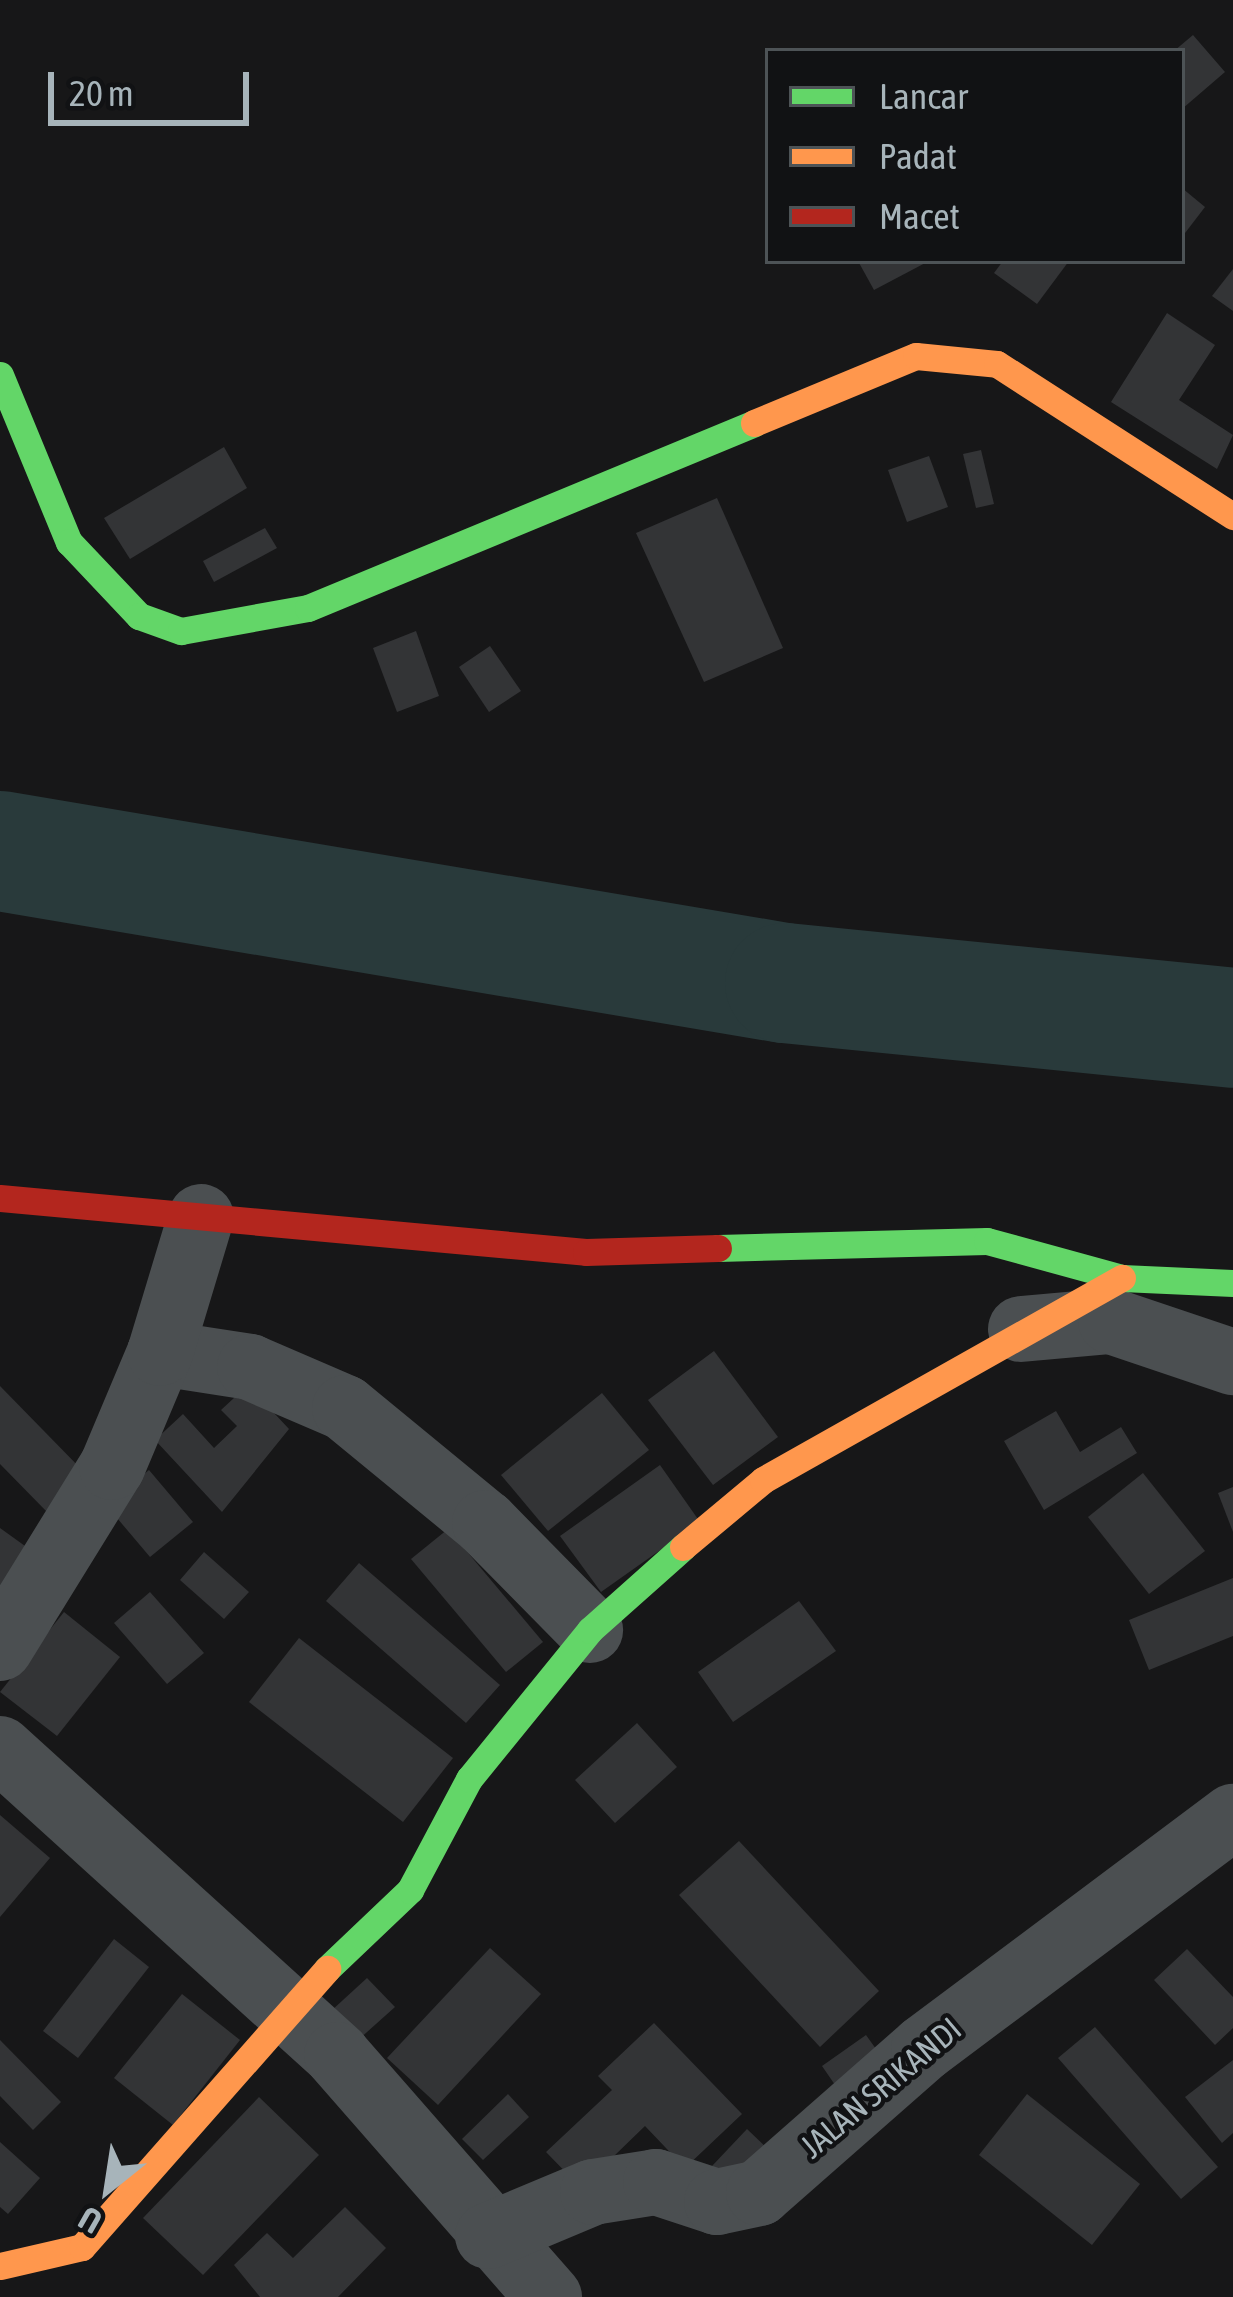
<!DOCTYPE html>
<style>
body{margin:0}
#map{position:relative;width:1233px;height:2297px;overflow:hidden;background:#171718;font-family:"Asap Condensed",sans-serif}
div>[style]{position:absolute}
.river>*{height:120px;margin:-60px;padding:0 60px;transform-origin:60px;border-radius:60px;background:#293a3b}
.building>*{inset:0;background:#333436}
.street>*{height:66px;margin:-33px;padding:0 33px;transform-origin:33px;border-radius:33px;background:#4b4f51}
.fast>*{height:27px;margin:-13.5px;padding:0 13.5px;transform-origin:13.5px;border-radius:13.5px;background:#63d668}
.slow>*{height:27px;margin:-13.5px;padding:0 13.5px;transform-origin:13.5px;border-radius:13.5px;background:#ff974d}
.jam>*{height:27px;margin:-13.5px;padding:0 13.5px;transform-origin:13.5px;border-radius:13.5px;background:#b3261e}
span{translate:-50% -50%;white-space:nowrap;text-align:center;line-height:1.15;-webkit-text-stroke:9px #111214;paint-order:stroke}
.street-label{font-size:33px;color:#a7b4ba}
.legend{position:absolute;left:765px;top:48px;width:420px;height:216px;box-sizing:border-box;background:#111214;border:3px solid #4d5356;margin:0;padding:15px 21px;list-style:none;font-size:36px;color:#a7b4ba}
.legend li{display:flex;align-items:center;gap:24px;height:60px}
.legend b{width:60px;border:3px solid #4d5356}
.north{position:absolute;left:48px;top:2129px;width:120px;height:120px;-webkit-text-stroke:9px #111214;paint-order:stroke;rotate:210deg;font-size:33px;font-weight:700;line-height:48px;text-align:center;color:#a7b4ba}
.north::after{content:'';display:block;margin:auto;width:42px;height:54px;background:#a7b4ba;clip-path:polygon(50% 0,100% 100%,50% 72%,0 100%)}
.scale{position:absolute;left:48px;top:72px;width:201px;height:54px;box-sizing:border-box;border:6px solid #a7b4ba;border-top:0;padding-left:15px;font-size:36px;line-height:42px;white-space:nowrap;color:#a7b4ba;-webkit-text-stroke:9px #111214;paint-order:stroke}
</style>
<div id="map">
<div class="river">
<i style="left:0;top:851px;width:796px;rotate:9.55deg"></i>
<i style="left:785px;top:983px;width:450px;rotate:5.7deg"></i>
</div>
<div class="building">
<i style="clip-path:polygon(1193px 35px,1225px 72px,1182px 109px,1182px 51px,1174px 51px)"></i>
<i style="clip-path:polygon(1182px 188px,1205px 207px,1182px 237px)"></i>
<i style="clip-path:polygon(858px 261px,929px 261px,874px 290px)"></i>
<i style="clip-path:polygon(1003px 261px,1069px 261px,1037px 304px,994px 273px)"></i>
<i style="clip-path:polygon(1233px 269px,1233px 311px,1212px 296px)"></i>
<i style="clip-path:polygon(1167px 313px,1215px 345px,1179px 400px,1233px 435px,1217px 469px,1111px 402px)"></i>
<i style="clip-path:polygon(224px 447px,247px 488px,130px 559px,104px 518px)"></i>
<i style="clip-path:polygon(981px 450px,994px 504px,976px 508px,963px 454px)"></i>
<i style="clip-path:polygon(929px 456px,948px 507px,907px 522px,888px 470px)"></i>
<i style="clip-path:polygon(717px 498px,783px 648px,704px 682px,636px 533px)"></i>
<i style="clip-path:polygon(265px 528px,277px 548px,214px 582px,203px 561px)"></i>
<i style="clip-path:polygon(416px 631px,439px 696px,397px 712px,373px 648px)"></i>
<i style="clip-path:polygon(490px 646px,521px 691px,489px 712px,459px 667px)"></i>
<i style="clip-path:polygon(714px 1351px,778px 1437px,713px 1485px,648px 1400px)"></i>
<i style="clip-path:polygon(248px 1385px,289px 1429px,222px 1512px,155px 1440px,183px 1414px,214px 1448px,237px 1426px,221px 1410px)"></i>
<i style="clip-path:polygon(0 1386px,86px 1474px,48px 1513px,0 1464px)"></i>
<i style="clip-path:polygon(602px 1393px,649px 1450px,548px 1531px,501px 1475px)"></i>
<i style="clip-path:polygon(1056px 1411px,1080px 1452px,1121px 1427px,1137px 1453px,1044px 1510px,1004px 1441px)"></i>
<i style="clip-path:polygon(660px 1465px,700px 1522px,601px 1592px,560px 1536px)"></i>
<i style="clip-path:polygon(149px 1470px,193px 1522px,150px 1557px,106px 1505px)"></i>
<i style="clip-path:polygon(1143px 1473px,1205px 1551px,1149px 1594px,1088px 1517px)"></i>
<i style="clip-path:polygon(1233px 1487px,1233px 1532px,1218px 1493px)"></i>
<i style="clip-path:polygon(0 1528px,32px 1551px,0 1596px)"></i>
<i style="clip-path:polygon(448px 1529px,543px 1642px,506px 1672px,411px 1559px)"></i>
<i style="clip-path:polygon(204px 1552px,249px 1592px,224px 1619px,180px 1580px)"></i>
<i style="clip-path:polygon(359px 1563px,500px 1685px,466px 1723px,326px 1601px)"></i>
<i style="clip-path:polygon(1233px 1578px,1233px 1636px,1149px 1670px,1129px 1620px)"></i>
<i style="clip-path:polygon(150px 1592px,204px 1653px,167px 1684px,114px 1623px)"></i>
<i style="clip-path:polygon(799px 1601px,836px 1651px,733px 1722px,698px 1672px)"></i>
<i style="clip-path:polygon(64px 1612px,120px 1657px,57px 1736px,0 1692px)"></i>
<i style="clip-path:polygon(299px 1638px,453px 1758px,403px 1822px,249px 1702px)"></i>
<i style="clip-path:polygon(637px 1723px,677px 1767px,615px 1823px,575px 1780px)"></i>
<i style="clip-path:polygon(0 1815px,50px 1858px,0 1917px)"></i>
<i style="clip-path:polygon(739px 1841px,879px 1991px,820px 2047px,679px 1895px)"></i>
<i style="clip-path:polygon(114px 1939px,149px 1967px,78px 2058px,43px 2031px)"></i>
<i style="clip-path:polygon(490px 1948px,541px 1994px,438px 2105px,387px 2058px)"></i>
<i style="clip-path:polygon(1187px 1949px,1233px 1997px,1233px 2028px,1215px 2045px,1154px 1980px)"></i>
<i style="clip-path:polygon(367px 1978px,395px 2007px,357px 2041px,331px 2011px)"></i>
<i style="clip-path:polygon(182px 1994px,240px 2040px,173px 2125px,114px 2078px)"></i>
<i style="clip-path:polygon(654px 2023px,742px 2114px,685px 2168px,645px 2126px,581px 2188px,546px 2152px,612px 2090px,598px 2076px)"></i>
<i style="clip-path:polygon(1095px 2027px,1218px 2167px,1181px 2199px,1058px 2058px)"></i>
<i style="clip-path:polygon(866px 2035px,891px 2070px,846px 2101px,822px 2066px)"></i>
<i style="clip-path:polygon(0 2040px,61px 2102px,33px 2130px,0 2096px)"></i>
<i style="clip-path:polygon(1233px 2060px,1233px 2133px,1222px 2143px,1185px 2097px)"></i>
<i style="clip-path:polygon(508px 2094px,529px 2117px,483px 2160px,462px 2139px)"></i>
<i style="clip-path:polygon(1027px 2094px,1140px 2184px,1092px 2245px,979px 2155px)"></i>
<i style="clip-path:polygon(259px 2097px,319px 2155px,203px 2275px,143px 2218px)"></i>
<i style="clip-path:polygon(747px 2129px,774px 2155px,739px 2192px,712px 2166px)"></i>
<i style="clip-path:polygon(0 2142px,40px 2178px,8px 2214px,0 2207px)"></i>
<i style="clip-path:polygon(345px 2207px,386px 2248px,338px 2297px,260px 2297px,234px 2265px,267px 2233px,293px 2258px)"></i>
</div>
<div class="street">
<i style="left:1021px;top:1329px;width:90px;rotate:-5.1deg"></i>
<i style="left:1111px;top:1321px;width:129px;rotate:18.6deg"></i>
<i style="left:160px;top:1353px;width:91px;rotate:8.8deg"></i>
<i style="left:250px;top:1367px;width:103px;rotate:23.3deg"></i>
<i style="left:345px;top:1408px;width:181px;rotate:39.4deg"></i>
<i style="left:485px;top:1523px;width:150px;rotate:45.5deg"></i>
<i style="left:0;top:1648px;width:213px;rotate:-58.3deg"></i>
<i style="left:112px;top:1467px;width:124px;rotate:-67.2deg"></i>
<i style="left:160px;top:1353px;width:142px;rotate:-73.2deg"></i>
<i style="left:0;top:1749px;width:455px;rotate:42.2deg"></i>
<i style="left:337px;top:2055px;width:322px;rotate:48.8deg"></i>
<i style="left:488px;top:2236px;width:114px;rotate:-22.7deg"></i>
<i style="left:593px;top:2192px;width:64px;rotate:-9deg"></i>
<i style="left:656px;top:2182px;width:64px;rotate:18.2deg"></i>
<i style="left:717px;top:2202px;width:43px;rotate:-12.1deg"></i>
<i style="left:759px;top:2193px;width:220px;rotate:-41.3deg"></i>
<i style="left:924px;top:2048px;width:386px;rotate:-36.8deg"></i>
</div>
<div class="fast">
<i style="left:0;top:375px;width:181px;rotate:67.6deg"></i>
<i style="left:69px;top:542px;width:102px;rotate:46.6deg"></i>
<i style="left:139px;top:616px;width:45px;rotate:19.7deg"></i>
<i style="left:181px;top:631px;width:129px;rotate:-10.3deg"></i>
<i style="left:308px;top:608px;width:483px;rotate:-22.5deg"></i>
<i style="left:718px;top:1248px;width:269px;rotate:-1.5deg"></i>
<i style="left:987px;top:1241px;width:140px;rotate:15.3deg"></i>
<i style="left:1122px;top:1278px;width:111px;rotate:2.6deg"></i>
<i style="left:327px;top:1969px;width:115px;rotate:-43.6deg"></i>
<i style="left:410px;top:1890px;width:126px;rotate:-62deg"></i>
<i style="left:469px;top:1779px;width:192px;rotate:-50.9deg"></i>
<i style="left:590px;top:1630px;width:125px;rotate:-41.7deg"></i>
</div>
<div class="slow">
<i style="left:754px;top:423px;width:175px;rotate:-22.5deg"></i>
<i style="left:916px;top:356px;width:81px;rotate:5.6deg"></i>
<i style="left:997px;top:364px;width:281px;rotate:32.8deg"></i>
<i style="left:683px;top:1547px;width:104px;rotate:-39.9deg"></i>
<i style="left:763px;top:1480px;width:412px;rotate:-29.4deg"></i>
<i style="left:0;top:2266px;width:84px;rotate:-13deg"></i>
<i style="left:82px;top:2247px;width:371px;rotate:-48.6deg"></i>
</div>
<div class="jam">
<i style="left:0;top:1198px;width:588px;rotate:5.26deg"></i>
<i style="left:586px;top:1252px;width:132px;rotate:-1.7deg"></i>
</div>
<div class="street-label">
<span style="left:881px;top:2088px;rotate:-40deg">JALAN SRIKANDI</span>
</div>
<ul class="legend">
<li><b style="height:15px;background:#63d668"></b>Lancar</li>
<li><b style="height:15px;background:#ff974d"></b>Padat</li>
<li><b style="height:15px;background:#b3261e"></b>Macet</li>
</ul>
<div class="north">U</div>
<div class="scale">20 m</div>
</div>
